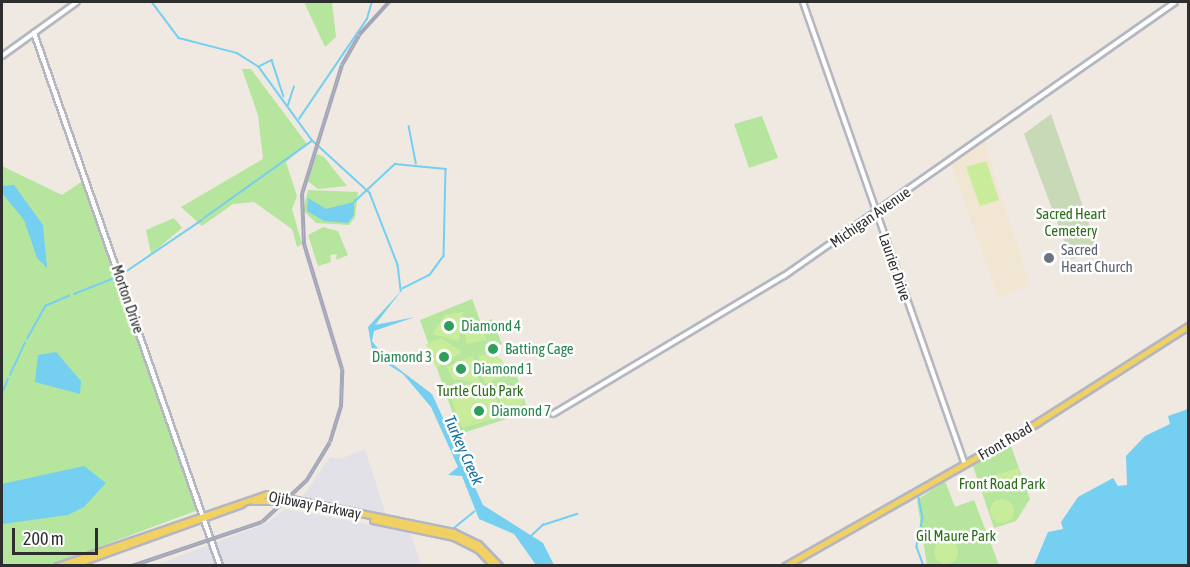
<!DOCTYPE html>
<style>
body{margin:0}
#map{position:relative;width:1190px;height:567px;overflow:hidden;background:#efe9e1;font-family:"Asap Condensed",sans-serif}
div>[style]{position:absolute}
.industrial>*{inset:0;background:#e3e1e8}
.education>*{inset:0;background:#f0e6d1}
.green>*{inset:0;background:#b6e59e}
.cemetery>*{inset:0;background:#c8d9b8}
.pitch>*{inset:0;background:#c9ec9a}
.round{border-radius:50%}
.water>*{inset:0;background:#75cff0}
.stream>*{height:1.5px;margin:-0.75px;padding:0 0.75px;transform-origin:0.75px;border-radius:0.75px;background:#75cff0}
.roads{filter:drop-shadow(2px 0 #b4b7c1) drop-shadow(-2px 0 #b4b7c1) drop-shadow(0 2px #b4b7c1) drop-shadow(0 -2px #b4b7c1)}
.minor>*{height:4px;margin:-2px;padding:0 2px;transform-origin:2px;border-radius:2px;background:#fff}
.major>*{height:5px;margin:-2.5px;padding:0 2.5px;transform-origin:2.5px;border-radius:2.5px;background:#f2d163}
.rail>*{height:4px;margin-top:-2px;transform-origin:0;background:repeating-linear-gradient(90deg,#fff 0 4.5px,#a3a6b8 0 9px);box-sizing:border-box;border-block:2px solid #a3a6b8}
.dots>*{width:16px;height:16px;translate:-50% -50%;box-sizing:border-box;border:3px solid #fff;border-radius:50%}
span{translate:-50% -50%;white-space:nowrap;text-align:center;line-height:1.15;-webkit-text-stroke:5px #fff;paint-order:stroke}
.park-label{font-size:15px;color:#2c6e1b}
.street-label{font-size:15px;color:#2e2e2e}
.worship-label{font-size:15px;color:#5b616d}
.left{translate:0 -50%;text-align:left}
.leisure-label{font-size:15px;color:#27864d}
.right{translate:-100% -50%;text-align:right}
.water-label{font-size:16px;color:#0d6fa3;font-style:italic}
.frame{position:absolute;inset:0;border:3px solid #2e2e2e;pointer-events:none}
.scale{position:absolute;left:12px;top:528px;width:86px;height:27px;box-sizing:border-box;border:3px solid #2e2e2e;border-top:0;padding-left:8px;font-size:18px;line-height:21px;white-space:nowrap;color:#2e2e2e;-webkit-text-stroke:4px #fff;paint-order:stroke}
</style>
<div id="map">
<div class="industrial">
<i style="clip-path:polygon(365px 449px,386px 515px,303px 496px,330px 457px,340px 459px)"></i>
<i style="clip-path:polygon(285px 509px,410px 532px,421px 565px,156px 565px,267px 523px)"></i>
</div>
<div class="education">
<i style="clip-path:polygon(983px 138px,1030px 285px,998px 298px,951px 163px)"></i>
</div>
<div class="green">
<i style="clip-path:polygon(304px 2px,332px 2px,336px 37px,325px 47px)"></i>
<i style="clip-path:polygon(242px 69px,251px 69px,307px 144px,286px 162px,297px 196px,292px 209px,302px 244px,297px 247px,292px 229px,254px 202px,233px 204px,202px 226px,181px 207px,263px 159px,258px 115px)"></i>
<i style="clip-path:polygon(762px 116px,778px 158px,749px 168px,734px 124px)"></i>
<i style="clip-path:polygon(317px 154px,324px 157px,347px 186px,318px 189px,306px 180px)"></i>
<i style="clip-path:polygon(2px 166px,62px 195px,84px 180px,198px 510px,51px 565px,2px 565px)"></i>
<i style="clip-path:polygon(308px 190px,358px 192px,355px 217px,349px 225px,316px 223px,303px 210px)"></i>
<i style="clip-path:polygon(174px 218px,182px 228px,151px 254px,146px 230px)"></i>
<i style="clip-path:polygon(323px 227px,338px 231px,348px 255px,336px 260px,337px 254px,330px 255px,331px 262px,318px 266px,308px 235px)"></i>
<i style="clip-path:polygon(472px 299px,481px 323px,492px 319px,502px 344px,492px 347px,508px 375px,516px 373px,528px 412px,460px 434px,420px 320px)"></i>
<i style="clip-path:polygon(1010px 443px,1030px 499px,1016px 521px,994px 528px,973px 466px)"></i>
<i style="clip-path:polygon(945px 481px,955px 507px,974px 500px,999px 565px,927px 565px,917px 500px)"></i>
</div>
<div class="cemetery">
<i style="clip-path:polygon(1051px 114px,1098px 250px,1071px 259px,1024px 134px)"></i>
</div>
<div class="pitch">
<i style="clip-path:polygon(986px 161px,999px 200px,980px 206px,966px 167px)"></i>
<i style="clip-path:polygon(463px 312px,459px 341px,432px 334px,445px 315px)"></i>
<i style="clip-path:polygon(464px 322px,481px 328px,487px 340px,466px 344px)"></i>
<i style="clip-path:polygon(441px 338px,462px 352px,436px 368px,426px 344px)"></i>
<i style="clip-path:polygon(489px 354px,501px 359px,510px 373px,485px 384px,478px 355px)"></i>
<i style="clip-path:polygon(473px 356px,480px 383px,453px 379px,446px 367px)"></i>
<i style="clip-path:polygon(469px 384px,496px 398px,503px 416px,462px 428px,448px 389px)"></i>
<i class="round" style="left:499px;top:387px;width:24px;height:24px"></i>
<i style="clip-path:polygon(1018px 468px,1023px 481px,995px 490px,991px 481px,994px 491px,984px 495px,980px 480px)"></i>
<i class="round" style="left:990px;top:499px;width:24px;height:24px"></i>
<i class="round" style="left:934px;top:540px;width:24px;height:24px"></i>
</div>
<div class="water">
<i style="clip-path:polygon(14px 185px,43px 225px,47px 268px,37px 258px,24px 220px,2px 193px,2px 186px)"></i>
<i style="clip-path:polygon(308px 198px,326px 209px,354px 202px,354px 215px,348px 223px,324px 221px,307px 211px)"></i>
<i style="clip-path:polygon(402px 290px,375px 325px,415px 317px,374px 331px,372px 341px,387px 360px,432px 394px,483px 505px,543px 543px,554px 565px,536px 565px,514px 534px,479px 519px,462px 476px,448px 475px,458px 467px,431px 407px,403px 374px,373px 355px,368px 327px)"></i>
<i style="clip-path:polygon(56px 352px,81px 381px,80px 394px,35px 382px,38px 355px)"></i>
<i style="clip-path:polygon(1188px 409px,1188px 565px,1034px 565px,1048px 532px,1063px 529px,1061px 522px,1078px 497px,1113px 478px,1118px 486px,1127px 485px,1126px 456px,1145px 436px,1170px 424px,1168px 416px)"></i>
<i style="clip-path:polygon(84px 466px,106px 483px,84px 507px,68px 515px,2px 524px,2px 484px)"></i>
</div>
<div class="stream">
<i style="left:152px;top:2px;width:45px;rotate:53.1deg"></i>
<i style="left:179px;top:38px;width:60px;rotate:14.5deg"></i>
<i style="left:237px;top:53px;width:26px;rotate:32deg"></i>
<i style="left:259px;top:67px;width:90px;rotate:54deg"></i>
<i style="left:312px;top:140px;width:79px;rotate:42.4deg"></i>
<i style="left:370px;top:193px;width:77px;rotate:68.7deg"></i>
<i style="left:398px;top:265px;width:26px;rotate:83deg"></i>
<i style="left:260px;top:66px;width:13px;rotate:-27deg"></i>
<i style="left:272px;top:60px;width:38px;rotate:72deg"></i>
<i style="left:288px;top:105px;width:19px;rotate:-72deg"></i>
<i style="left:299px;top:119px;width:121px;rotate:-55.8deg"></i>
<i style="left:367px;top:19px;width:18px;rotate:-74deg"></i>
<i style="left:409px;top:126px;width:38px;rotate:79deg"></i>
<i style="left:354px;top:202px;width:56px;rotate:-42.8deg"></i>
<i style="left:395px;top:164px;width:51px;rotate:5.6deg"></i>
<i style="left:446px;top:169px;width:87px;rotate:91.3deg"></i>
<i style="left:444px;top:256px;width:24px;rotate:126deg"></i>
<i style="left:430px;top:275px;width:30px;rotate:153deg"></i>
<i style="left:204px;top:218px;width:133px;rotate:-35.5deg"></i>
<i style="left:121px;top:275px;width:98px;rotate:-34.2deg"></i>
<i style="left:74px;top:294px;width:46px;rotate:-21.6deg"></i>
<i style="left:27px;top:339px;width:38px;rotate:-61deg"></i>
<i style="left:45px;top:306px;width:26px;rotate:-23deg"></i>
<i style="left:10px;top:375px;width:35px;rotate:-65deg"></i>
<i style="left:2px;top:393px;width:15px;rotate:-67deg"></i>
<i style="left:919px;top:498px;width:20px;rotate:79deg"></i>
<i style="left:923px;top:518px;width:30px;rotate:102deg"></i>
<i style="left:917px;top:547px;width:20px;rotate:70deg"></i>
<i style="left:454px;top:528px;width:26px;rotate:-39deg"></i>
<i style="left:530px;top:537px;width:18px;rotate:-43deg"></i>
<i style="left:543px;top:525px;width:36px;rotate:-18deg"></i>
</div>
<div class="roads">
<div class="minor">
<i style="left:803px;top:2px;width:490px;rotate:70.7deg"></i>
<i style="left:34px;top:33px;width:565px;rotate:70.76deg"></i>
<i style="left:2px;top:56px;width:92px;rotate:-35.8deg"></i>
<i style="left:553px;top:414px;width:269px;rotate:-30.9deg"></i>
<i style="left:784px;top:276px;width:477px;rotate:-35deg"></i>
</div>
<div class="major">
<i style="left:253px;top:501px;width:35px"></i>
<i style="left:373px;top:520px;width:83px;rotate:11.9deg"></i>
<i style="left:454px;top:537px;width:28px;rotate:27deg"></i>
<i style="left:479px;top:550px;width:22px;rotate:47deg"></i>
<i style="left:57px;top:566px;width:222px;rotate:-18.9deg"></i>
<i style="left:267px;top:494px;width:190px;rotate:11.5deg"></i>
<i style="left:453px;top:532px;width:28px;rotate:26deg"></i>
<i style="left:478px;top:544px;width:30px;rotate:46deg"></i>
<i style="left:70px;top:566px;width:182px;rotate:-19.9deg"></i>
<i style="left:785px;top:566px;width:291px;rotate:-29.6deg"></i>
<i style="left:1038px;top:422px;width:178px;rotate:-32.6deg"></i>
</div>
</div>
<div class="rail">
<i style="left:132px;top:566px;width:137px;rotate:-18.7deg"></i>
<i style="left:262px;top:522px;width:62px;rotate:-43deg"></i>
<i style="left:307px;top:480px;width:44px;rotate:-58.8deg"></i>
<i style="left:330px;top:442px;width:37px;rotate:-73deg"></i>
<i style="left:341px;top:407px;width:38px;rotate:-88deg"></i>
<i style="left:342px;top:369px;width:131px;rotate:-106.9deg"></i>
<i style="left:304px;top:244px;width:50px;rotate:-92.3deg"></i>
<i style="left:302px;top:194px;width:135px;rotate:-72.8deg"></i>
<i style="left:342px;top:65px;width:34px;rotate:-60deg"></i>
<i style="left:359px;top:35px;width:45px;rotate:-47.7deg"></i>
</div>
<div class="dots">
<i style="left:1049px;top:258px;background:#6b7280"></i>
<i style="left:449px;top:326px;background:#2e9e5b"></i>
<i style="left:493px;top:349px;background:#2e9e5b"></i>
<i style="left:444px;top:357px;background:#2e9e5b"></i>
<i style="left:461px;top:369px;background:#2e9e5b"></i>
<i style="left:479px;top:411px;background:#2e9e5b"></i>
</div>
<div class="park-label">
<span style="left:1071px;top:222px">Sacred Heart<br>Cemetery</span>
<span style="left:480px;top:391px">Turtle Club Park</span>
<span style="left:1002px;top:484px">Front Road Park</span>
<span style="left:956px;top:536px">Gil Maure Park</span>
</div>
<div class="street-label">
<span style="left:870px;top:217px;rotate:-35deg">Michigan Avenue</span>
<span style="left:895px;top:267px;rotate:71deg">Laurier Drive</span>
<span style="left:128px;top:299px;rotate:71deg">Morton Drive</span>
<span style="left:1005px;top:441px;rotate:-30deg">Front Road</span>
<span style="left:315px;top:505px;rotate:11deg">Ojibway Parkway</span>
</div>
<div class="worship-label">
<span class="left" style="left:1061px;top:258px">Sacred<br>Heart Church</span>
</div>
<div class="leisure-label">
<span class="left" style="left:461px;top:326px">Diamond 4</span>
<span class="left" style="left:505px;top:349px">Batting Cage</span>
<span class="right" style="left:432px;top:357px">Diamond 3</span>
<span class="left" style="left:473px;top:369px">Diamond 1</span>
<span class="left" style="left:491px;top:411px">Diamond 7</span>
</div>
<div class="water-label">
<span style="left:464px;top:450px;rotate:66deg">Turkey Creek</span>
</div>
<div class="frame"></div>
<div class="scale">200 m</div>
</div>
